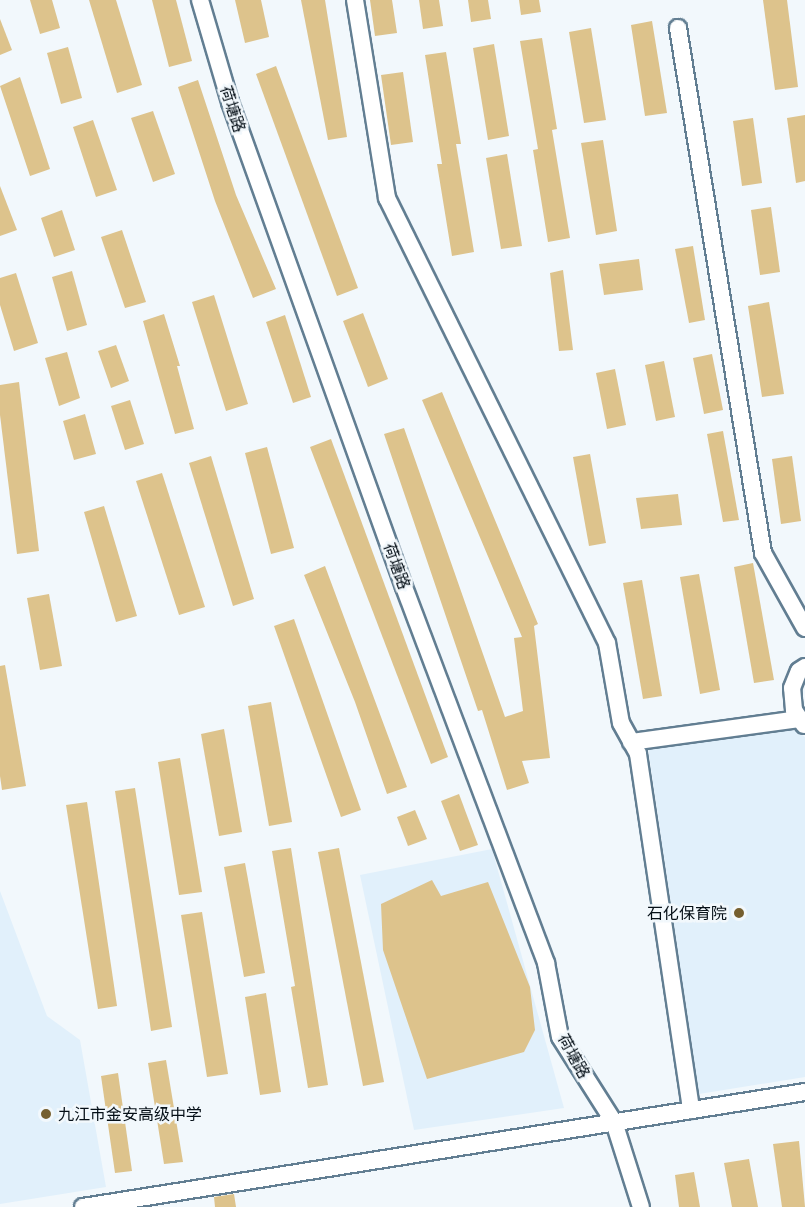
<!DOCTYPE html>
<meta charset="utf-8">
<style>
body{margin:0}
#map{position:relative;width:805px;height:1207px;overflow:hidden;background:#f2f8fc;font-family:"Libre Baskerville","Noto Sans SC",serif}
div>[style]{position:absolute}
.built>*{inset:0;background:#e1f0fb}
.building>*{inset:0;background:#ddc38c}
.roads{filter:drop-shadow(2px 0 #627e92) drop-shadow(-2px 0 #627e92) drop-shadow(0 2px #627e92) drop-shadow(0 -2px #627e92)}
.minor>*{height:16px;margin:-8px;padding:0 8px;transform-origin:8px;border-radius:8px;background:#fff}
.dots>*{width:16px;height:16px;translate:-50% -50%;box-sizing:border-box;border:3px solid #f2f8fc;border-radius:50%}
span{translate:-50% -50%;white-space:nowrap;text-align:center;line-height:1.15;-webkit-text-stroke:5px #f2f8fc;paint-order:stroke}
.street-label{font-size:16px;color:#050f17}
.poi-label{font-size:16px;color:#050f17}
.right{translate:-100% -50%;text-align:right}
.left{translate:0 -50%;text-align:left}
</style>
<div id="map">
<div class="built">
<i style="clip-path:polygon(786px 724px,805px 737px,805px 1077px,699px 1094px,648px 748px)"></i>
<i style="clip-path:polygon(492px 849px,564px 1108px,414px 1130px,360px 875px)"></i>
<i style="clip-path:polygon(0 891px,47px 1016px,80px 1040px,106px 1187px,0 1204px)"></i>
</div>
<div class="building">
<i style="clip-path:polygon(30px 0,52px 0,60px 28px,40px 34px)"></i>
<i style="clip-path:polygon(89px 0,116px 0,142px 85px,117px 93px)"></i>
<i style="clip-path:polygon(152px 0,176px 0,192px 61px,169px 67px)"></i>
<i style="clip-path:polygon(235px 0,261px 0,269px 37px,245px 43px)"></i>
<i style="clip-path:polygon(301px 0,325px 0,347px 137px,328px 140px)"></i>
<i style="clip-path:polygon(370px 0,392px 0,397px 33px,375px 36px)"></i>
<i style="clip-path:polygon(419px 0,439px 0,443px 26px,423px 29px)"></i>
<i style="clip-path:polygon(468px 0,488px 0,491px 19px,471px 22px)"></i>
<i style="clip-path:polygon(519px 0,539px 0,541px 12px,521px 15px)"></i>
<i style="clip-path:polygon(763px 0,787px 0,798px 87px,775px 90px)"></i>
<i style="clip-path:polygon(0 19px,12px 50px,0 55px)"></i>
<i style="clip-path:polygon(652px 21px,667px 113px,645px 116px,631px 25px)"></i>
<i style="clip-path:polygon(591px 28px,606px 120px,584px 123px,569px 32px)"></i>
<i style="clip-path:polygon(542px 38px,557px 129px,552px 130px,570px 238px,548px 242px,533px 150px,538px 149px,520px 41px)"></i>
<i style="clip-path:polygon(494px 44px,509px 136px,488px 140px,473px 48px)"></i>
<i style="clip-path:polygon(68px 47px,82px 98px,61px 104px,47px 53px)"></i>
<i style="clip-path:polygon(446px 52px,461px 144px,456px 144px,474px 252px,452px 256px,437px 164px,442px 164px,425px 55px)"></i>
<i style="clip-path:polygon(276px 66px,358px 288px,337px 296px,256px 74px)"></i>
<i style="clip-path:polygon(403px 72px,413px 142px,391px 145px,381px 75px)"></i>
<i style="clip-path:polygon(20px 77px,50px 169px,30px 176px,0 86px)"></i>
<i style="clip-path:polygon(198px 80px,236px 195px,276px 289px,253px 298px,215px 201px,178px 87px)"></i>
<i style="clip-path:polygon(153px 111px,175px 174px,153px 182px,131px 118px)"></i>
<i style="clip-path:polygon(805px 115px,805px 181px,796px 183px,787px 118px)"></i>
<i style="clip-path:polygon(753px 118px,762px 183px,742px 186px,733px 121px)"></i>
<i style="clip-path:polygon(93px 120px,117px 190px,96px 197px,73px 127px)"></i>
<i style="clip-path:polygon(603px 140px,617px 231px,596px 235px,581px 143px)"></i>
<i style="clip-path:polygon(507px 154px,522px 246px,501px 249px,486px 158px)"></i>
<i style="clip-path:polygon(0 186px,17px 230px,0 236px)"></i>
<i style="clip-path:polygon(771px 207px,780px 272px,760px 275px,751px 210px)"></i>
<i style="clip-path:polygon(62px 210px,75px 250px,54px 257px,41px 218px)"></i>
<i style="clip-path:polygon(122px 230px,146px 302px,125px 308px,101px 237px)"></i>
<i style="clip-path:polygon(693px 246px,705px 320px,689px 323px,675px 249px)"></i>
<i style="clip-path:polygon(639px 259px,643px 290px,604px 295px,599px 264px)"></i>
<i style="clip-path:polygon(563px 270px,573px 350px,559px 351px,550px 273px)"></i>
<i style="clip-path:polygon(72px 271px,87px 325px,67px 331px,52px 277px)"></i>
<i style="clip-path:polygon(16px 273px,38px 343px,14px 351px,0 305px,0 278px)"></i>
<i style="clip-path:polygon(214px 295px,248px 404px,226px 411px,192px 302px)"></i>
<i style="clip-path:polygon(769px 302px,784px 394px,762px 397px,748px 306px)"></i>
<i style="clip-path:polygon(363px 313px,388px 379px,368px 387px,343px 321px)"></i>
<i style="clip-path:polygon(164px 314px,180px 366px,177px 366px,194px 429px,175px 434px,143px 321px)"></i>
<i style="clip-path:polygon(285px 315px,311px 397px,293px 403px,266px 322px)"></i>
<i style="clip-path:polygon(116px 345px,129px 381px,111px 388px,98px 351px)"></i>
<i style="clip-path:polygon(67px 352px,80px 398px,59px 406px,45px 358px)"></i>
<i style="clip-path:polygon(712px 354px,723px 410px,704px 414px,693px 358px)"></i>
<i style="clip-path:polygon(664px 361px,675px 417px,656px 421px,645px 365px)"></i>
<i style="clip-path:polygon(615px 369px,626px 425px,607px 429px,596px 373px)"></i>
<i style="clip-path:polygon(19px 382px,39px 551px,17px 554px,0 415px,0 385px)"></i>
<i style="clip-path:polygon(442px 392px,538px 624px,534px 626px,550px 758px,522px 761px,529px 783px,507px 790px,482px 710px,478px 711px,384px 434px,404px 428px,505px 717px,523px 711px,514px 638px,522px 637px,422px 400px)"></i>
<i style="clip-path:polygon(130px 400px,144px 444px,125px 450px,111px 406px)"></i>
<i style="clip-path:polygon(85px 414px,96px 454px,74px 460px,63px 421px)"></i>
<i style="clip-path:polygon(723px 431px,739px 520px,723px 522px,707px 434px)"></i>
<i style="clip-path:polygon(331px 439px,448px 757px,431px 764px,310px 447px)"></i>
<i style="clip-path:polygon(267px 447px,294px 548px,271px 554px,245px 453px)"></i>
<i style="clip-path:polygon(590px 454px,606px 543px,589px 546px,573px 457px)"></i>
<i style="clip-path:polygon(211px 456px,254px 599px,233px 606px,189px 463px)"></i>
<i style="clip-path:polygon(792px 456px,801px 521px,781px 524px,772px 459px)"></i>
<i style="clip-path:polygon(162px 473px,205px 607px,179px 615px,136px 481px)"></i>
<i style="clip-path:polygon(678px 494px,682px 525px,641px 529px,636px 498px)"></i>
<i style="clip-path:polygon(104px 506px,137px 616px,116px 622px,84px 512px)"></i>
<i style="clip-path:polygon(753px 563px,774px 680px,754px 683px,734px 567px)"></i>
<i style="clip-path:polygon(325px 566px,407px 787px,387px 794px,355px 702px,304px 575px)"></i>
<i style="clip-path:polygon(699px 574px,720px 690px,700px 694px,680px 577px)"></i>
<i style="clip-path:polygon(642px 580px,662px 696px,643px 699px,623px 583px)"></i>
<i style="clip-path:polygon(49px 594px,62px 666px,40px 670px,27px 598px)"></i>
<i style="clip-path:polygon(294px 619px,361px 810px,341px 817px,274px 626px)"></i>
<i style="clip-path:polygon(5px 665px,26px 786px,2px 790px,0 776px,0 666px)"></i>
<i style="clip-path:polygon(271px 702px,292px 822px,269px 826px,248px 706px)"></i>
<i style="clip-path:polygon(224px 729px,242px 832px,219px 836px,201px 734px)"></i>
<i style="clip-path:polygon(180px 758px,202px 892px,179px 895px,158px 762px)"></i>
<i style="clip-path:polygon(135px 788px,172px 1027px,151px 1031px,115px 791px)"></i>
<i style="clip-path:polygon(459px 794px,478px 845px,460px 851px,441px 801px)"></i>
<i style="clip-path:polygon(87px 802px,117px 1006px,98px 1009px,66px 805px)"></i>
<i style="clip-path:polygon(415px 810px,427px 839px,408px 846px,397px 817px)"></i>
<i style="clip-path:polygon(291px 848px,328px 1085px,308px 1088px,291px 987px,295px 986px,272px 851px)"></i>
<i style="clip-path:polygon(339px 848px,384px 1082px,363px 1086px,318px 852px)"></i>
<i style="clip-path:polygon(245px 863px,265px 973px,244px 977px,224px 867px)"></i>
<i style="clip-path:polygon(432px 880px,441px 896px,488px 882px,530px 987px,535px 1030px,524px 1052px,427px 1079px,383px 950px,381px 904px)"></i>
<i style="clip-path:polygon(202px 912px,228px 1074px,207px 1077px,181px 915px)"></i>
<i style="clip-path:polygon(266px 993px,281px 1092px,260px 1095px,245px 997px)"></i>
<i style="clip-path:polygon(166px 1060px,183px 1162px,164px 1164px,148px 1063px)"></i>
<i style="clip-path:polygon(118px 1073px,132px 1171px,115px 1173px,101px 1076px)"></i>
<i style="clip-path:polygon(799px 1141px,805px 1207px,782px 1207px,773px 1144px)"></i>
<i style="clip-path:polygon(749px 1159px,758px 1207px,732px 1207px,724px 1163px)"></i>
<i style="clip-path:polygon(694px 1172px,700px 1207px,679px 1207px,675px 1175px)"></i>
<i style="clip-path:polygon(234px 1194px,236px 1207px,215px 1207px,214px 1197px)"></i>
</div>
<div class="roads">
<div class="minor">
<i style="left:200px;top:0;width:106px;rotate:73.6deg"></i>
<i style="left:230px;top:102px;width:515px;rotate:70.26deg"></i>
<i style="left:404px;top:587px;width:402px;rotate:69.3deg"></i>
<i style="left:546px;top:963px;width:75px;rotate:79.3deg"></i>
<i style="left:560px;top:1037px;width:101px;rotate:57.6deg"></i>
<i style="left:614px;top:1122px;width:89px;rotate:72.4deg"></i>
<i style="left:355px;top:0;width:201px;rotate:80.8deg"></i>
<i style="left:387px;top:198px;width:496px;rotate:63.7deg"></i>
<i style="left:607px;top:643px;width:81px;rotate:80.1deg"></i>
<i style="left:621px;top:723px;width:35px;rotate:61deg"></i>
<i style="left:638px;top:754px;width:360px;rotate:81.5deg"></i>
<i style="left:678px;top:28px;width:532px;rotate:80.8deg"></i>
<i style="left:763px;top:553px;width:86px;rotate:60.8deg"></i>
<i style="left:804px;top:725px;width:18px;rotate:-124deg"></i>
<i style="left:794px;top:710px;width:22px;rotate:-95deg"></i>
<i style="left:792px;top:688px;width:18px;rotate:-68deg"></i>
<i style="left:799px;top:671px;width:7px;rotate:-34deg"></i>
<i style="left:631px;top:742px;width:169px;rotate:-7.8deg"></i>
<i style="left:83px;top:1207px;width:731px;rotate:-9.05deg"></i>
</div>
</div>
<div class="dots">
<i style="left:739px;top:913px;background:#755f2f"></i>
<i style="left:46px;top:1114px;background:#755f2f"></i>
</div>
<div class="street-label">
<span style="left:233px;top:109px;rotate:72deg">荷塘路</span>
<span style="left:397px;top:566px;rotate:70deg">荷塘路</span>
<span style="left:574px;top:1056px;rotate:61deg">荷塘路</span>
</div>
<div class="poi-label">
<span class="right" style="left:727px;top:913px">石化保育院</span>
<span class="left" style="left:58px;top:1114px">九江市金安高级中学</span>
</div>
</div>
